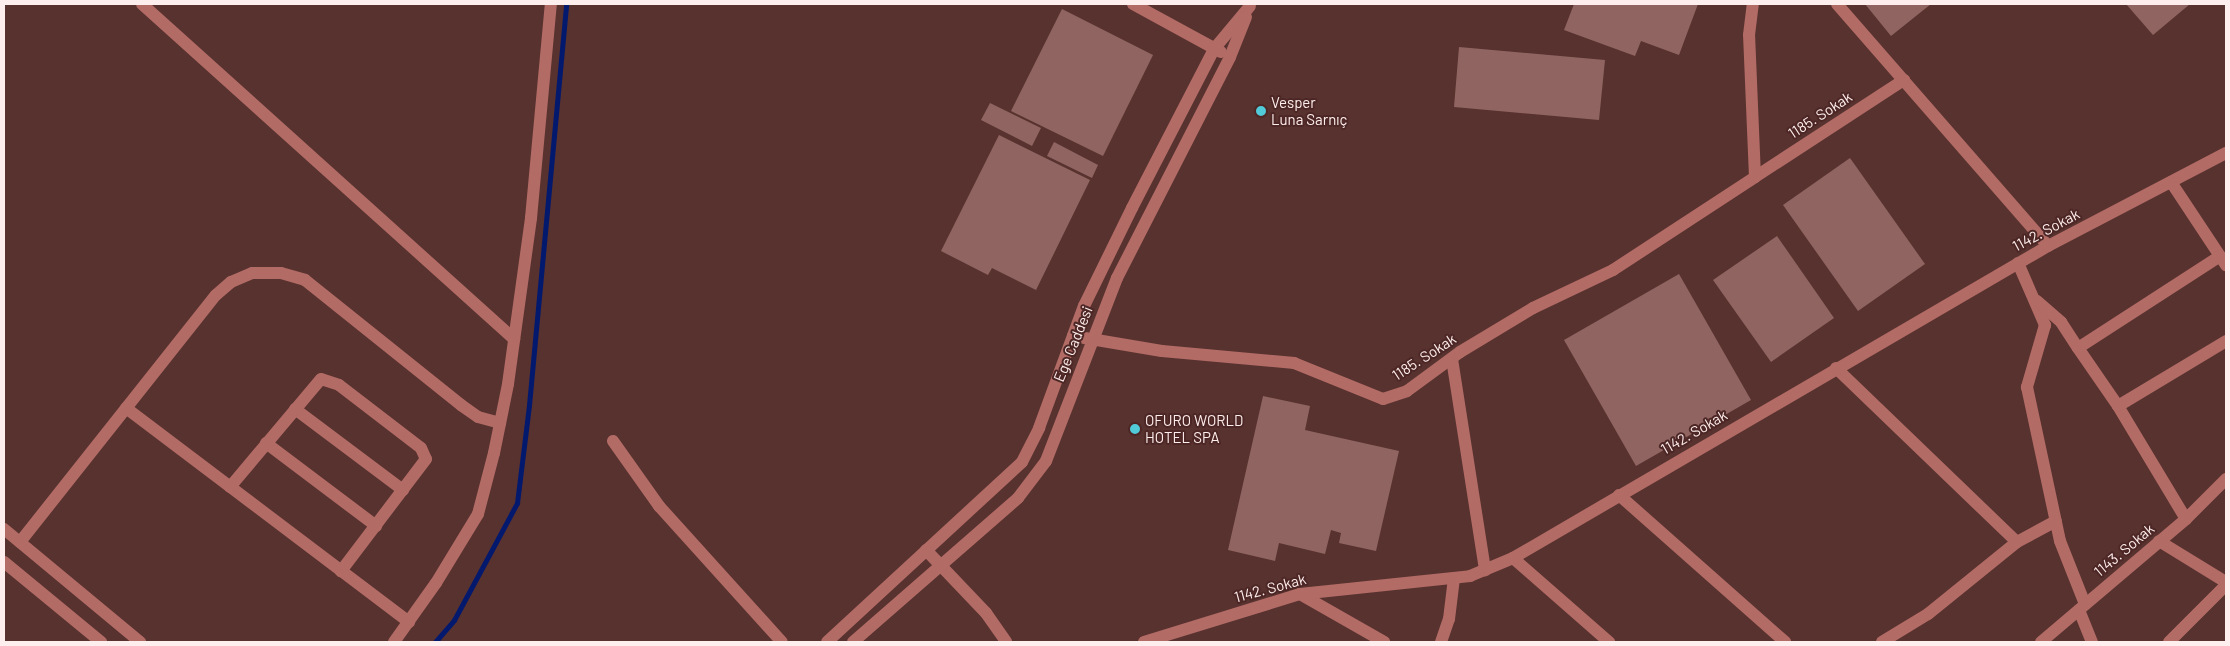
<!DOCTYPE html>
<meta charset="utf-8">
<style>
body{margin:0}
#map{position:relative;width:2230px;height:646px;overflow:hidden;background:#58322f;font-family:Barlow,sans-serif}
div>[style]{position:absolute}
.stream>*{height:5px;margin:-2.5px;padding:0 2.5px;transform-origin:2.5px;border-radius:2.5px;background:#03196e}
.building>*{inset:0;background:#906561}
.minor>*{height:12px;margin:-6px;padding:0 6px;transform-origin:6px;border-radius:6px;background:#b36b66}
.dots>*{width:14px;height:14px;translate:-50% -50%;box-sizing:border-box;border:2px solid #4d2725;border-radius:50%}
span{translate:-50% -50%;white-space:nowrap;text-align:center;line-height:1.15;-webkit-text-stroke:4px #4d2725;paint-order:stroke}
.poi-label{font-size:15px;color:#feeeed}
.left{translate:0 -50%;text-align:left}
.street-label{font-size:15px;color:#feeeed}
.frame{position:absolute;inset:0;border:5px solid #feeeed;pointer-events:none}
</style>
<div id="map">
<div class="stream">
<i style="left:435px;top:642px;width:29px;rotate:-49deg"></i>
<i style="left:454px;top:620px;width:133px;rotate:-61.7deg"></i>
<i style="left:517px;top:503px;width:99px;rotate:-83deg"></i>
<i style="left:529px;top:405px;width:403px;rotate:-84.7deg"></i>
</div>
<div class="building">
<i style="clip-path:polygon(1574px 4px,1698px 4px,1679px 55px,1641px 41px,1635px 56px,1564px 30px)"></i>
<i style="clip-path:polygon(1865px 4px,1931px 4px,1891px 36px)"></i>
<i style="clip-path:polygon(2126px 4px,2190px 4px,2153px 35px)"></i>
<i style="clip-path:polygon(1062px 9px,1153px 55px,1103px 156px,1011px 111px)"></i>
<i style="clip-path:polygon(1459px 47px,1605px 60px,1599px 120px,1454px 107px)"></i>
<i style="clip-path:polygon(990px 103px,1041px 128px,1032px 146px,981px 120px)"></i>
<i style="clip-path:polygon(999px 135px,1090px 180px,1036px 290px,992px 268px,988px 275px,941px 251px)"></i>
<i style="clip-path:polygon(1054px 142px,1098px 165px,1092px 178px,1047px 156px)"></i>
<i style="clip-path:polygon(1850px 158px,1925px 264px,1858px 311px,1783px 205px)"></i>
<i style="clip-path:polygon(1777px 236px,1834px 318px,1771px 362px,1713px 280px)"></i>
<i style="clip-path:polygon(1679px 274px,1751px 400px,1636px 466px,1564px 340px)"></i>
<i style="clip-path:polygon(1263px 396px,1310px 406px,1305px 430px,1399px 451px,1376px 551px,1339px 543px,1341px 533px,1331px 530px,1325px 554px,1279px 543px,1275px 561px,1228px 550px)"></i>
</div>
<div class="minor">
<i style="left:142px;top:4px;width:501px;rotate:42deg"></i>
<i style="left:1133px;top:4px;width:100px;rotate:28.6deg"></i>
<i style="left:1837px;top:4px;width:321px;rotate:48.9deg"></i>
<i style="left:1755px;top:177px;width:178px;rotate:-33.1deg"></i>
<i style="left:2171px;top:182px;width:100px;rotate:56.5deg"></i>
<i style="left:2018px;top:263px;width:68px;rotate:66.5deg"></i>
<i style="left:2045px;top:325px;width:65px;rotate:106.2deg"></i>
<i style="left:2027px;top:387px;width:157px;rotate:77.9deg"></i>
<i style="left:2060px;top:541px;width:68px;rotate:68.4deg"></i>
<i style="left:2037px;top:301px;width:32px;rotate:41deg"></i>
<i style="left:2061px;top:322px;width:31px;rotate:57deg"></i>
<i style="left:2078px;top:348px;width:70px;rotate:55.4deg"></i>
<i style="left:2118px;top:406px;width:132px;rotate:59deg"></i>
<i style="left:1073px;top:336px;width:90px;rotate:9.6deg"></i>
<i style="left:1162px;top:351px;width:133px;rotate:5.2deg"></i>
<i style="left:1294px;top:363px;width:96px;rotate:22deg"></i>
<i style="left:1383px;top:399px;width:25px;rotate:-18deg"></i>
<i style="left:1407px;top:391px;width:66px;rotate:-36.3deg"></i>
<i style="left:1460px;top:352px;width:85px;rotate:-31.1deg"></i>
<i style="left:1533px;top:308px;width:89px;rotate:-25.4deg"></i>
<i style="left:1613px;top:270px;width:170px;rotate:-33.2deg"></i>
<i style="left:1755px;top:177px;width:142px;rotate:-92.4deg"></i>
<i style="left:1749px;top:35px;width:31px;rotate:-83deg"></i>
<i style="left:2078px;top:348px;width:169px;rotate:-32.9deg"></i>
<i style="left:1452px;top:359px;width:214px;rotate:81.1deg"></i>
<i style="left:1836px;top:368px;width:251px;rotate:43.9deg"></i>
<i style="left:2017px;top:542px;width:44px;rotate:-28.3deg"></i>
<i style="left:2118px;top:406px;width:126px;rotate:-31deg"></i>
<i style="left:126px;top:408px;width:355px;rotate:37.1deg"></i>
<i style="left:295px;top:409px;width:135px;rotate:36.9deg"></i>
<i style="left:613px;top:441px;width:80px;rotate:54.7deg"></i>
<i style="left:659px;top:506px;width:183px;rotate:47.9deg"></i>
<i style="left:266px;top:443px;width:138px;rotate:37deg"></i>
<i style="left:230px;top:487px;width:141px;rotate:-49.9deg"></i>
<i style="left:321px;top:379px;width:19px;rotate:18deg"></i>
<i style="left:339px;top:385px;width:103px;rotate:37.5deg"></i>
<i style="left:421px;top:448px;width:12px;rotate:66deg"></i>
<i style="left:426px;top:459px;width:141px;rotate:127.2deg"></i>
<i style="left:1619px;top:495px;width:222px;rotate:41.5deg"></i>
<i style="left:4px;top:529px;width:177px;rotate:39.7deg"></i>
<i style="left:2159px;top:541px;width:79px;rotate:31.5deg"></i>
<i style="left:20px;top:542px;width:315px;rotate:-51.6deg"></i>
<i style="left:216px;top:295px;width:20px;rotate:-41deg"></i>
<i style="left:231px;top:282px;width:23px;rotate:-23deg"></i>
<i style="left:252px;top:273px;width:29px"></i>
<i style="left:281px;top:273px;width:25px;rotate:16deg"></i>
<i style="left:305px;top:280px;width:200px;rotate:38.7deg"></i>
<i style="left:461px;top:405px;width:21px;rotate:35deg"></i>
<i style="left:478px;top:417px;width:23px;rotate:15deg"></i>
<i style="left:926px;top:550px;width:87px;rotate:46.4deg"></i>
<i style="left:986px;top:613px;width:35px;rotate:55deg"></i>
<i style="left:1513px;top:558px;width:128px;rotate:41.2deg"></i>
<i style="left:4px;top:562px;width:126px;rotate:39.5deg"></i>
<i style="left:1300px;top:594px;width:97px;rotate:29.7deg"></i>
<i style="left:2079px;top:610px;width:35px;rotate:68deg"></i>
<i style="left:394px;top:642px;width:72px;rotate:-54.6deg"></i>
<i style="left:436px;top:583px;width:81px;rotate:-58.7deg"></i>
<i style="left:478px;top:514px;width:63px;rotate:-75.3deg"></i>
<i style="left:494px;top:453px;width:70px;rotate:-78.5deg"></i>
<i style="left:508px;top:384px;width:168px;rotate:-82.1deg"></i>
<i style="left:531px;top:218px;width:215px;rotate:-84.7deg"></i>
<i style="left:827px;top:642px;width:265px;rotate:-42.7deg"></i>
<i style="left:1022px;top:462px;width:38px;rotate:-63deg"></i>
<i style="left:1039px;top:428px;width:130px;rotate:-69.8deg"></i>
<i style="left:1084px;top:306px;width:109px;rotate:-63.9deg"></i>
<i style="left:1132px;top:208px;width:179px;rotate:-62.7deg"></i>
<i style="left:1214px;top:49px;width:56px;rotate:-50.1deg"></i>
<i style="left:853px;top:642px;width:219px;rotate:-41.1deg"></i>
<i style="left:1018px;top:498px;width:46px;rotate:-52.9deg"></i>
<i style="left:1046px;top:461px;width:196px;rotate:-68.8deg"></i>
<i style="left:1117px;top:278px;width:248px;rotate:-62.9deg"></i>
<i style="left:1230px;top:57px;width:43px;rotate:-68.2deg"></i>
<i style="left:1144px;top:642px;width:163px;rotate:-17.1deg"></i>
<i style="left:1300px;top:594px;width:171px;rotate:-6deg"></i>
<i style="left:1470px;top:576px;width:47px;rotate:-22.7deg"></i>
<i style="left:1513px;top:558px;width:619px;rotate:-30.25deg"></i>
<i style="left:2048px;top:246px;width:201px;rotate:-27.6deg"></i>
<i style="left:1441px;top:642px;width:24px;rotate:-71deg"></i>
<i style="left:1449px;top:619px;width:41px;rotate:-83deg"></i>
<i style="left:1882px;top:642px;width:54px;rotate:-31.3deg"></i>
<i style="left:1928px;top:614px;width:114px;rotate:-39deg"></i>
<i style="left:2041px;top:642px;width:190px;rotate:-40.3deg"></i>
<i style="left:2186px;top:519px;width:57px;rotate:-45deg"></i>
<i style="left:2169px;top:642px;width:81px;rotate:-45deg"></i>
</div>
<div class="dots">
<i style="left:1261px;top:111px;background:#52cbd8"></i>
<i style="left:1135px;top:429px;background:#52cbd8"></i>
</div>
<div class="poi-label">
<span class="left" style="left:1271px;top:111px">Vesper<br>Luna Sarnıç</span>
<span class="left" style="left:1145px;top:429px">OFURO WORLD<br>HOTEL SPA</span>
</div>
<div class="street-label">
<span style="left:1820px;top:115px;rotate:-33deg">1185. Sokak</span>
<span style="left:2046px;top:230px;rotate:-28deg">1142. Sokak</span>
<span style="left:1073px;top:344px;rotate:-68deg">Ege Caddesi</span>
<span style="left:1424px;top:357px;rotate:-33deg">1185. Sokak</span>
<span style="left:1694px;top:432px;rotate:-30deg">1142. Sokak</span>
<span style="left:2124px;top:550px;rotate:-40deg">1143. Sokak</span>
<span style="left:1270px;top:588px;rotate:-15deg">1142. Sokak</span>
</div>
<div class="frame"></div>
</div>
